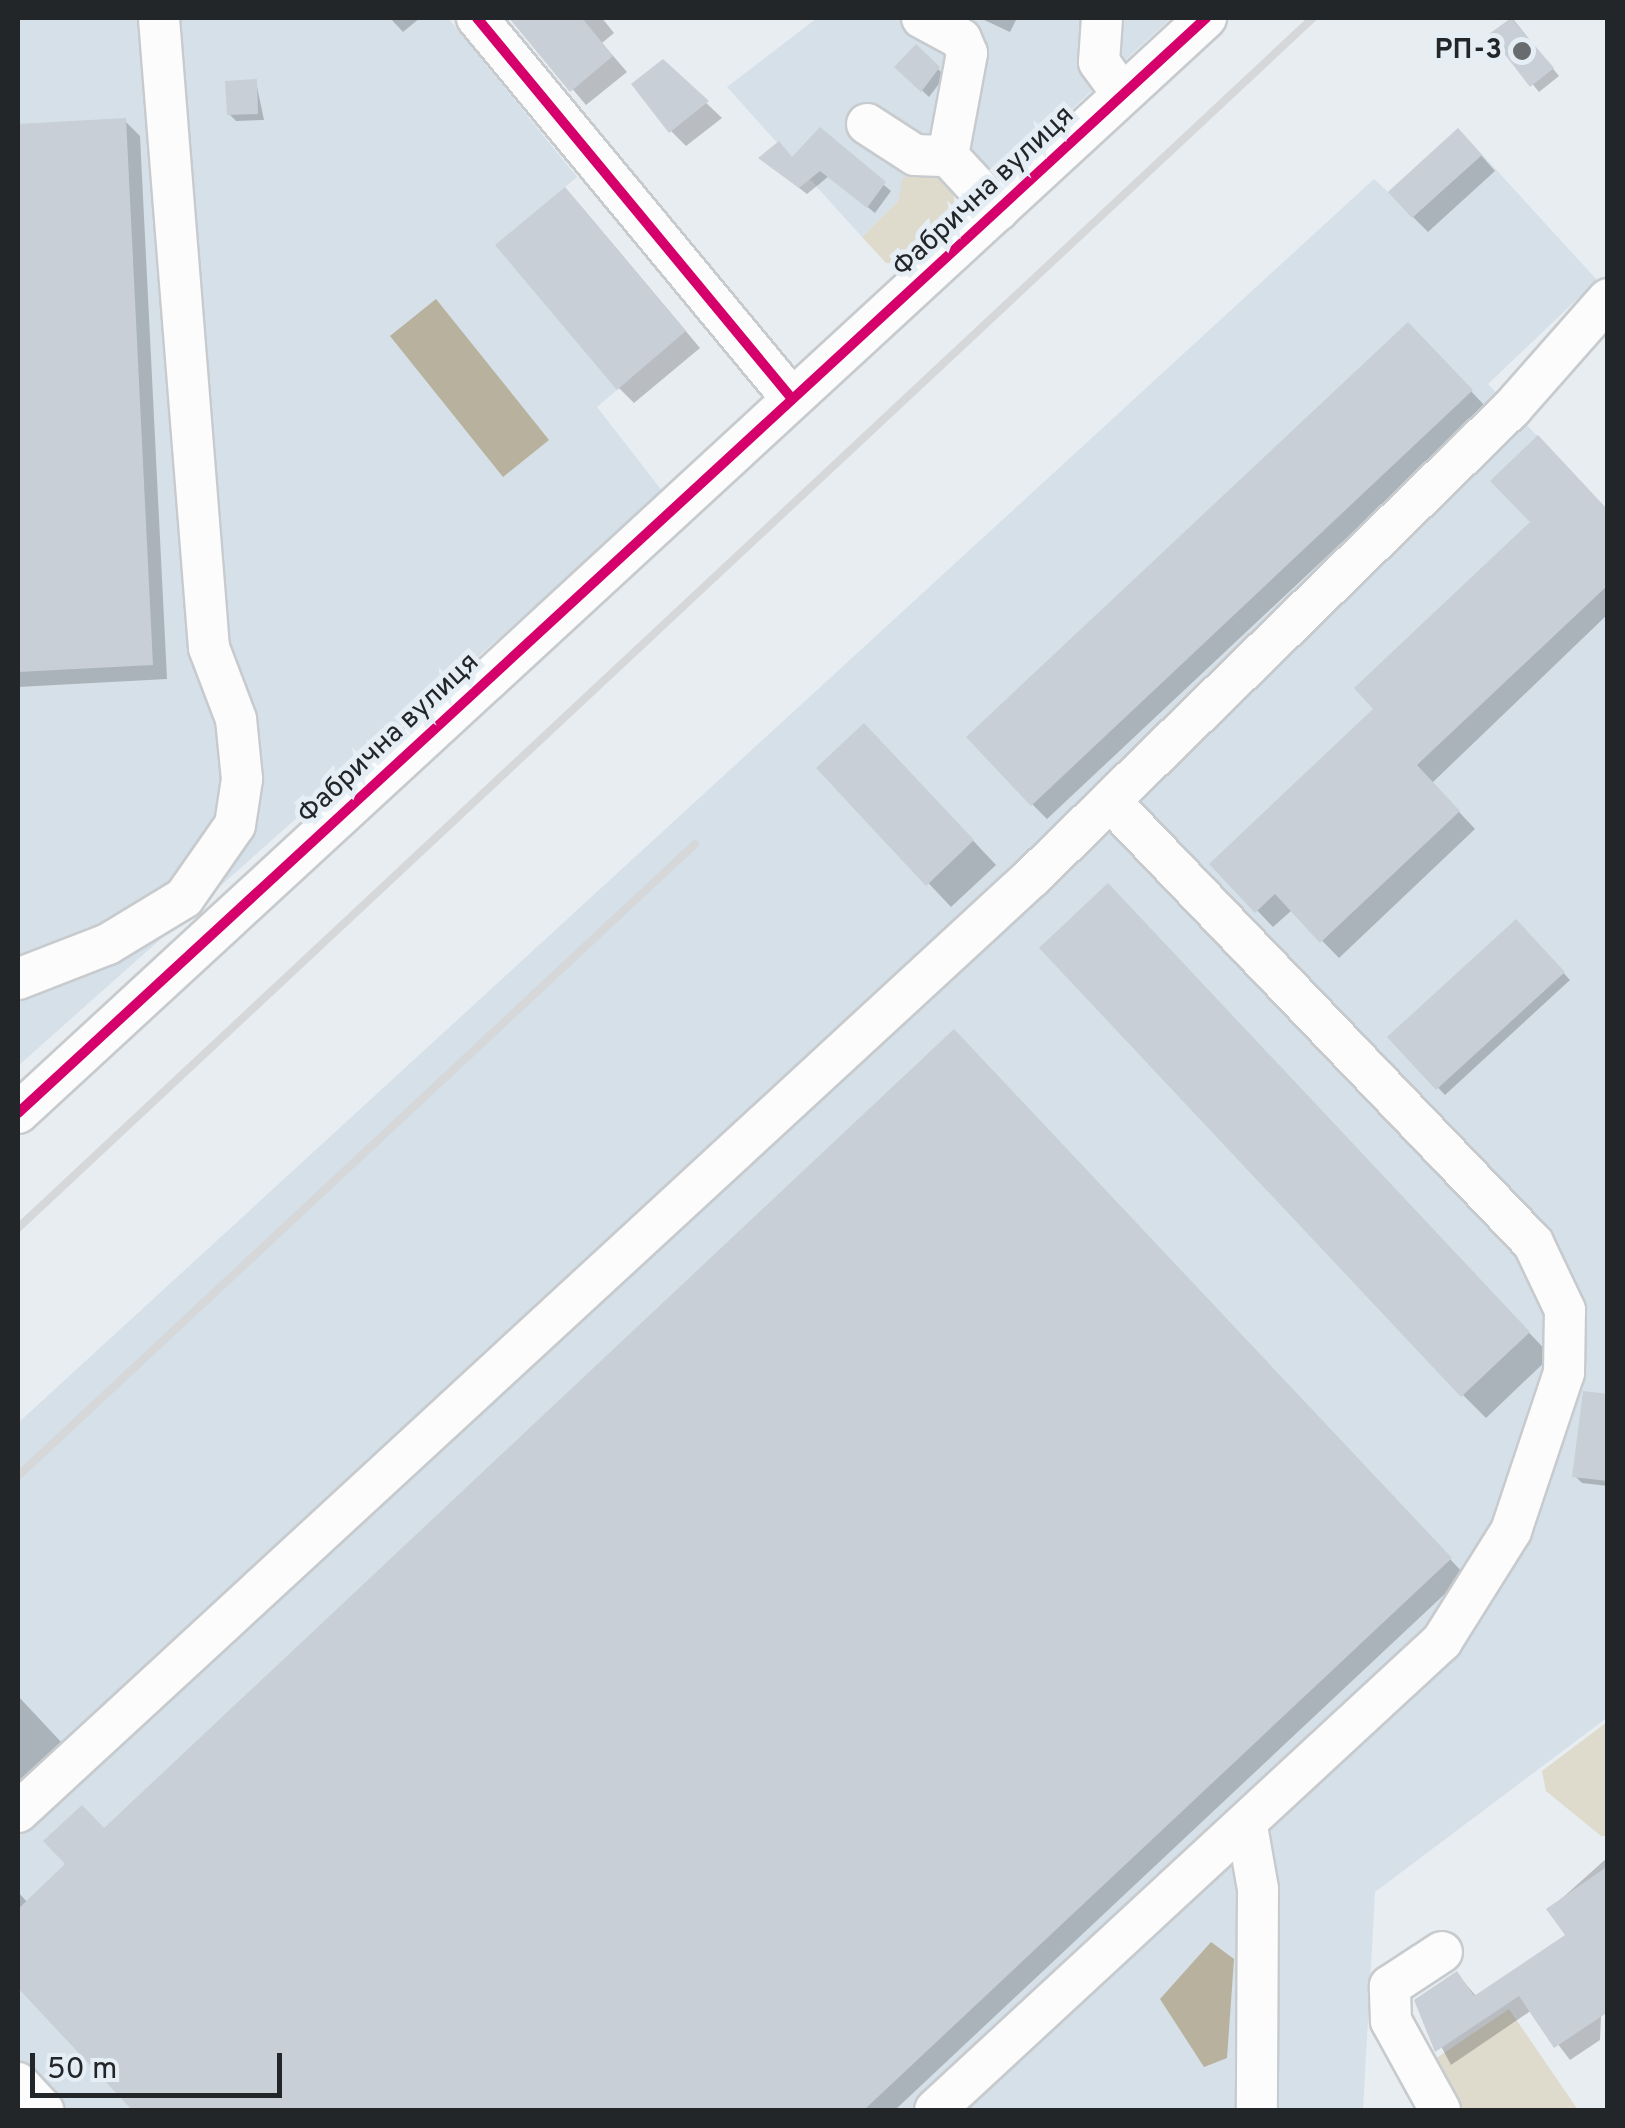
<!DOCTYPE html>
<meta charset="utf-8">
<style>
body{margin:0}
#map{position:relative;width:1625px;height:2128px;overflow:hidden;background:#e8edf2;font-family:Overpass,sans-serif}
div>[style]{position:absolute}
.built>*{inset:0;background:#d5e0e8}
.green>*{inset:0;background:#dedbcd}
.water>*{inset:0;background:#b7b19d}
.shadow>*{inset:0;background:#0003}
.building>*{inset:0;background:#c8cfd6}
.roads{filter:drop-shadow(2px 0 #c7cbce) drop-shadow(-2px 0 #c7cbce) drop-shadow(0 2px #c7cbce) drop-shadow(0 -2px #c7cbce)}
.minor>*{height:40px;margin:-20px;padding:0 20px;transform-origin:20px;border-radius:20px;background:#fcfcfd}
.rail>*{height:8px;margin:-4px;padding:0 4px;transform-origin:4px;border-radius:4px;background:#d5d7d8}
.cycleway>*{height:10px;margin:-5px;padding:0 5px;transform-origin:5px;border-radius:5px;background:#d6006c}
.dots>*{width:28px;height:28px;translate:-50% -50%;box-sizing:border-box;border:5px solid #e5eef5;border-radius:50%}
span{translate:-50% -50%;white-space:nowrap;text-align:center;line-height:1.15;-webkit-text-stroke:10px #e5eef5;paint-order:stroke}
.poi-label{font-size:28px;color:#232629;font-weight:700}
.right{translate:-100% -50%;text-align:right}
.street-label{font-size:28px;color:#232629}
.frame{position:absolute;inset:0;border:20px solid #232629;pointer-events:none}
.scale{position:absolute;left:30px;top:2053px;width:252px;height:45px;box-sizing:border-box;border:5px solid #232629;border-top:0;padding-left:12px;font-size:30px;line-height:35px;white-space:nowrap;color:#232629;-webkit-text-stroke:8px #e5eef5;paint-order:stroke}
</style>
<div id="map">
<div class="built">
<i style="clip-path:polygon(18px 18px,448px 18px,577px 177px,565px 187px,686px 331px,597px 407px,663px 492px,18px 1066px)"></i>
<i style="clip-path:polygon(817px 18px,1171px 18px,998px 177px,983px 161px,953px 188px,904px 177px,898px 201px,862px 237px,727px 87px)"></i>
<i style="clip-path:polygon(1458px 128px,1597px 280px,1488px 384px,1607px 510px,1608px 1717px,1375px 1892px,1363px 2110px,18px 2110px,18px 1423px,1374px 179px,1388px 192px)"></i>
</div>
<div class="green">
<i style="clip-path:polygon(932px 174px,953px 188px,956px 219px,907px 265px,886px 263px,862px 237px,898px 201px,903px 177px)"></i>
<i style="clip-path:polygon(1607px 1722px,1607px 1836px,1601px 1836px,1546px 1791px,1542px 1771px)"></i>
<i style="clip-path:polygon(1509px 2009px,1578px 2110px,1459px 2110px,1435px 2059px)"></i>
</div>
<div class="water">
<i style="clip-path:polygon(436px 299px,549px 440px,503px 477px,390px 336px)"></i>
<i style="clip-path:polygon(1211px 1942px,1234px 1959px,1227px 2058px,1204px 2067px,1160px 1999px)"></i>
</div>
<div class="shadow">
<i style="clip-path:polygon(390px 18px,420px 18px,403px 32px)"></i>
<i style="clip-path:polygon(513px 18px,602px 18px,614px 33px,602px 43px,627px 72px,586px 105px)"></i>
<i style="clip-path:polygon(980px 18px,1017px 18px,1010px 32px)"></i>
<i style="clip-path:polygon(1513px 19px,1559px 76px,1539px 92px,1493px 35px)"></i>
<i style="clip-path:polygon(916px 47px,945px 76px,929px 97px,897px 67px)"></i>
<i style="clip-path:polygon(663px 62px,722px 118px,686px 146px,671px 131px)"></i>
<i style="clip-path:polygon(256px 82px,264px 120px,236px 121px,229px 114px)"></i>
<i style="clip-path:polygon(125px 121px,140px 136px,167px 679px,18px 687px,18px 126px)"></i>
<i style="clip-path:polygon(820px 131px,891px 191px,875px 213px,829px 176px,807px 194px,768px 164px,792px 159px)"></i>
<i style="clip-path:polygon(1473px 146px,1495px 171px,1428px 232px,1413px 217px)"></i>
<i style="clip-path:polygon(580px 205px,700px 348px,634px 403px,619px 388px)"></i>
<i style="clip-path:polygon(1408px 325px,1486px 407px,1047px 819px,1032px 804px)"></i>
<i style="clip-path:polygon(1608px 513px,1608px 614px,1432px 783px,1475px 829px,1339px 958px,1292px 910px,1273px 927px,1213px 864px,1377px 709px,1533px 522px)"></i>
<i style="clip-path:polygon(887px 749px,996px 865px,951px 907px,820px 768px)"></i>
<i style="clip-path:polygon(1131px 910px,1551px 1356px,1486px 1418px,1463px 1395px)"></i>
<i style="clip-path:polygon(1516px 922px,1570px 980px,1445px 1095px,1391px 1038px)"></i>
<i style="clip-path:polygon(969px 1047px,1465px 1575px,895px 2110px,136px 2110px,18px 1985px,18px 1892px,28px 1903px)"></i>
<i style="clip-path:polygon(1608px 1396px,1608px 1486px,1582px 1483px,1575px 1476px)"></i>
<i style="clip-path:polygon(18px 1696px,62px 1743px,18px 1784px)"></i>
<i style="clip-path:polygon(1608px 1857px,1600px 2040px,1570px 2060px,1532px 2010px,1451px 2065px,1417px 2001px,1457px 1974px,1477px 1997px,1568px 1935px,1550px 1909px)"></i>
</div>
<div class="building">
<i style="clip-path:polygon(509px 18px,582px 18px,613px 56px,570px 92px)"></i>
<i style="clip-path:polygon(1511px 18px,1554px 68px,1530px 87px,1489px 34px)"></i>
<i style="clip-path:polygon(916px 44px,940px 67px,921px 92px,894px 67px)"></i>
<i style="clip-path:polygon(663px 59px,709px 101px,669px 133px,631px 84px)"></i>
<i style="clip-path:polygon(257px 79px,258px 114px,227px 115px,225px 81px)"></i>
<i style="clip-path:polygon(126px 118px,153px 665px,18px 672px,18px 124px)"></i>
<i style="clip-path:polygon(820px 127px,886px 182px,867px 208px,820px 171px,799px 188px,758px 158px,779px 141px,792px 157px)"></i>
<i style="clip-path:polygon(1458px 128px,1482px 155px,1412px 218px,1388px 192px)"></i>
<i style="clip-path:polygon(565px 187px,686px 331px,617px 390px,495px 245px)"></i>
<i style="clip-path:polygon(1408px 322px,1473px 390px,1031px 806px,966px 737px)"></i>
<i style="clip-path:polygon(1538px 435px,1608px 510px,1608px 585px,1417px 765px,1460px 811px,1320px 943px,1275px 894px,1255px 913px,1209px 864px,1373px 709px,1354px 688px,1530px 522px,1490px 481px)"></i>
<i style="clip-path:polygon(864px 723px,974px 840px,926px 886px,816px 768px)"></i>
<i style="clip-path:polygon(1108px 883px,1530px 1332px,1461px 1397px,1039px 948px)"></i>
<i style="clip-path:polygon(1516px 919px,1565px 972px,1436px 1090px,1387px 1037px)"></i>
<i style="clip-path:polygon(954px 1029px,1452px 1558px,864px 2110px,132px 2110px,18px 1988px,18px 1909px,65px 1864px,43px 1841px,82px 1805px,104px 1828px)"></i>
<i style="clip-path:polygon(1583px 1391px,1608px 1394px,1608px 1481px,1572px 1477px)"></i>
<i style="clip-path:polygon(1608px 1866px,1608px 2012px,1554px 2048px,1519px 1996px,1435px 2052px,1414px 2000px,1457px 1971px,1474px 1996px,1565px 1935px,1546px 1909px)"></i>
</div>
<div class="roads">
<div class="minor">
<i style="left:477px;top:18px;width:493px;rotate:50.4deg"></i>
<i style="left:922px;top:18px;width:44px;rotate:28.3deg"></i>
<i style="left:961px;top:39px;width:15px;rotate:67deg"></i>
<i style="left:967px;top:53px;width:105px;rotate:100.5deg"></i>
<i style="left:948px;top:156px;width:74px;rotate:47.2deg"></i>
<i style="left:1102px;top:18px;width:44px;rotate:93.9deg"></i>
<i style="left:1099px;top:62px;width:39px;rotate:54deg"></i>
<i style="left:867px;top:124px;width:57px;rotate:32.9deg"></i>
<i style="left:915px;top:155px;width:33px;rotate:2deg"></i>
<i style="left:18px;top:979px;width:97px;rotate:-21.3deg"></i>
<i style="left:108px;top:944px;width:89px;rotate:-31.2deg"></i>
<i style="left:184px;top:898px;width:89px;rotate:-55.1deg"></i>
<i style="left:235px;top:825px;width:47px;rotate:-81.3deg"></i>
<i style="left:242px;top:779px;width:60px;rotate:-95.7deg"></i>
<i style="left:236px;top:719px;width:76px;rotate:-110.8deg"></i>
<i style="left:209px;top:648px;width:632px;rotate:-94.54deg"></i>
<i style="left:18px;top:1113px;width:1616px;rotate:-42.67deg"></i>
<i style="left:18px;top:1812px;width:1379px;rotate:-42.68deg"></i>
<i style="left:1032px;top:877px;width:671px;rotate:-44.34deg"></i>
<i style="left:1512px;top:408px;width:145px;rotate:-48.6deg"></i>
<i style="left:1247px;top:1826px;width:64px;rotate:80.1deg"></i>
<i style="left:1258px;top:1889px;width:221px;rotate:90.3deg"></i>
<i style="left:18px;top:2083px;width:37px;rotate:47deg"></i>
<i style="left:935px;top:2110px;width:691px;rotate:-42.77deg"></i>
<i style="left:1442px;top:1641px;width:130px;rotate:-57.9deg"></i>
<i style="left:1511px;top:1531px;width:167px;rotate:-71.5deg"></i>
<i style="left:1564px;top:1373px;width:63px;rotate:-89.1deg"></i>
<i style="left:1565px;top:1310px;width:74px;rotate:-115.5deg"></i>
<i style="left:1533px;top:1243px;width:612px;rotate:-133.74deg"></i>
<i style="left:1440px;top:2110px;width:102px;rotate:-118.8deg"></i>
<i style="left:1391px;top:2021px;width:35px;rotate:-92deg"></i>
<i style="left:1390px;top:1986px;width:62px;rotate:-33.2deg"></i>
</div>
</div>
<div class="rail">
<i style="left:18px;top:1228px;width:1772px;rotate:-43.06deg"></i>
<i style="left:18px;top:1476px;width:926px;rotate:-43.03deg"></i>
</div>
<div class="cycleway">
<i style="left:477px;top:18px;width:493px;rotate:50.4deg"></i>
<i style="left:18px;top:1113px;width:1616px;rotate:-42.67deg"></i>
</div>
<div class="dots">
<i style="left:1522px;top:51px;background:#686c6f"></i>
</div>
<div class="poi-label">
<span class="right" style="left:1502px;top:51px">РП-3</span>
</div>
<div class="street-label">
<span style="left:984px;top:192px;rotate:-43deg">Фабрична вулиця</span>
<span style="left:389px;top:739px;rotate:-43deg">Фабрична вулиця</span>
</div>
<div class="frame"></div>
<div class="scale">50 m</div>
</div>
